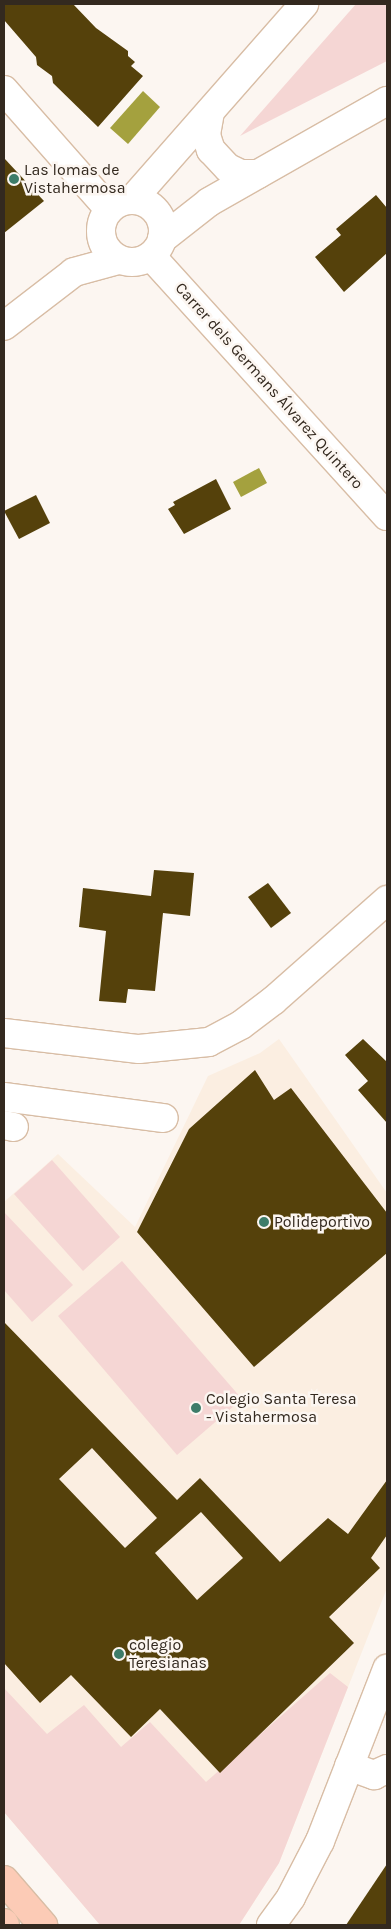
<!DOCTYPE html>
<meta charset="utf-8">
<style>
body{margin:0}
#map{position:relative;width:391px;height:1929px;overflow:hidden;background:#fcf6f1;font-family:Karla,sans-serif}
div>[style]{position:absolute}
.built>*{inset:0;background:#fbeee1}
.green>*{inset:0;background:#f5d6d4}
.water>*{inset:0;background:#a4a13e}
.building>*{inset:0;background:#55410b}
.roads{filter:drop-shadow(1px 0 #d8bda5) drop-shadow(-1px 0 #d8bda5) drop-shadow(0 1px #d8bda5) drop-shadow(0 -1px #d8bda5)}
.minor>*{height:28px;margin:-14px;padding:0 14px;transform-origin:14px;border-radius:14px;background:#fff}
.minor>.ring{margin:-14px;padding:0;box-sizing:content-box;background:none;border:28px solid #fff;border-radius:50%}
.major>*{height:28px;margin:-14px;padding:0 14px;transform-origin:14px;border-radius:14px;background:#fccbb6}
.dots>*{width:14px;height:14px;translate:-50% -50%;box-sizing:border-box;border:2px solid #fcf6f1;border-radius:50%}
span{translate:-50% -50%;white-space:nowrap;text-align:center;line-height:1.15;-webkit-text-stroke:5px #fcf6f1;paint-order:stroke}
.poi-label{font-size:16px;color:#33291f}
.left{translate:0 -50%;text-align:left}
.street-label{font-size:16px;color:#33291f}
.frame{position:absolute;inset:0;border:5px solid #33291f;pointer-events:none}
</style>
<div id="map">
<div class="built">
<i style="clip-path:polygon(279px 1039px,387px 1193px,387px 1588px,279px 1863px,239px 1925px,100px 1925px,4px 1812px,4px 1202px,58px 1154px,135px 1227px,208px 1076px,260px 1053px)"></i>
</div>
<div class="green">
<i style="clip-path:polygon(356px 4px,387px 4px,387px 61px,240px 136px)"></i>
<i style="clip-path:polygon(52px 1160px,120px 1237px,83px 1271px,14px 1194px)"></i>
<i style="clip-path:polygon(4px 1212px,73px 1285px,32px 1322px,4px 1290px)"></i>
<i style="clip-path:polygon(122px 1261px,242px 1399px,177px 1455px,58px 1316px)"></i>
<i style="clip-path:polygon(330px 1673px,348px 1687px,279px 1863px,239px 1925px,100px 1925px,4px 1812px,4px 1688px,47px 1734px,84px 1705px,121px 1747px,150px 1722px,206px 1782px)"></i>
</div>
<div class="water">
<i style="clip-path:polygon(143px 91px,160px 107px,128px 144px,110px 128px)"></i>
<i style="clip-path:polygon(259px 468px,267px 483px,241px 497px,233px 482px)"></i>
</div>
<div class="building">
<i style="clip-path:polygon(4px 4px,73px 4px,96px 28px,128px 51px,128px 56px,135px 62px,131px 66px,143px 76px,98px 127px,53px 83px,52px 76px,37px 65px,36px 57px,4px 20px)"></i>
<i style="clip-path:polygon(4px 158px,44px 201px,4px 233px)"></i>
<i style="clip-path:polygon(376px 195px,387px 208px,387px 253px,344px 292px,315px 257px,341px 235px,336px 229px)"></i>
<i style="clip-path:polygon(216px 479px,231px 509px,184px 534px,168px 509px,175px 505px,173px 502px)"></i>
<i style="clip-path:polygon(36px 495px,50px 523px,19px 539px,4px 511px)"></i>
<i style="clip-path:polygon(154px 870px,194px 873px,190px 916px,163px 913px,155px 991px,128px 989px,126px 1003px,99px 1001px,106px 931px,79px 927px,83px 888px,151px 896px)"></i>
<i style="clip-path:polygon(268px 883px,291px 913px,271px 928px,248px 897px)"></i>
<i style="clip-path:polygon(363px 1039px,387px 1062px,387px 1123px,358px 1090px,368px 1081px,345px 1055px)"></i>
<i style="clip-path:polygon(255px 1070px,274px 1100px,291px 1088px,387px 1213px,387px 1253px,254px 1367px,137px 1232px,189px 1129px)"></i>
<i style="clip-path:polygon(evenodd,4px 1322px,177px 1500px,200px 1478px,280px 1562px,328px 1518px,348px 1534px,387px 1480px,387px 1535px,371px 1558px,380px 1568px,329px 1617px,354px 1643px,220px 1773px,160px 1709px,131px 1737px,71px 1675px,40px 1703px,4px 1663px,4px 1322px,92px 1448px,157px 1518px,125px 1548px,59px 1479px,92px 1448px,4px 1322px,201px 1512px,243px 1558px,197px 1600px,155px 1553px,201px 1512px)"></i>
<i style="clip-path:polygon(387px 1864px,387px 1925px,346px 1925px)"></i>
</div>
<div class="roads">
<div class="minor">
<i style="left:4px;top:90px;width:159px;rotate:48.6deg"></i>
<i style="left:210px;top:112px;width:23px;rotate:100deg"></i>
<i style="left:206px;top:135px;width:16px;rotate:72deg"></i>
<i style="left:211px;top:150px;width:25px;rotate:47deg"></i>
<i style="left:228px;top:168px;width:14px;rotate:25deg"></i>
<i style="left:241px;top:174px;width:17px"></i>
<i class="ring" style="left:101px;top:200px;width:34px;height:34px"></i>
<i style="left:132px;top:200px;width:261px;rotate:-48.7deg"></i>
<i style="left:162px;top:239px;width:60px;rotate:-38.2deg"></i>
<i style="left:209px;top:202px;width:205px;rotate:-29.6deg"></i>
<i style="left:151px;top:256px;width:351px;rotate:47.8deg"></i>
<i style="left:4px;top:326px;width:88px;rotate:-37.6deg"></i>
<i style="left:74px;top:272px;width:46px;rotate:-15.3deg"></i>
<i style="left:4px;top:1033px;width:136px;rotate:6.8deg"></i>
<i style="left:139px;top:1049px;width:70px;rotate:-5.7deg"></i>
<i style="left:209px;top:1042px;width:36px;rotate:-28deg"></i>
<i style="left:241px;top:1025px;width:41px;rotate:-37.1deg"></i>
<i style="left:274px;top:1000px;width:151px;rotate:-41.5deg"></i>
<i style="left:4px;top:1097px;width:161px;rotate:7.5deg"></i>
<i style="left:4px;top:1125px;width:10px;rotate:11deg"></i>
<i style="left:349px;top:1766px;width:27px;rotate:20deg"></i>
<i style="left:374px;top:1775px;width:14px;rotate:-25deg"></i>
<i style="left:271px;top:1925px;width:34px;rotate:-54deg"></i>
<i style="left:291px;top:1897px;width:63px;rotate:-62.6deg"></i>
<i style="left:320px;top:1841px;width:185px;rotate:-68.7deg"></i>
</div>
<div class="major">
<i style="left:4px;top:1880px;width:60px;rotate:49.1deg"></i>
<i style="left:4px;top:1923px;width:2px;rotate:63deg"></i>
</div>
</div>
<div class="dots">
<i style="left:14px;top:179px;background:#3d7c69"></i>
<i style="left:264px;top:1222px;background:#3d7c69"></i>
<i style="left:196px;top:1408px;background:#3d7c69"></i>
<i style="left:119px;top:1654px;background:#3d7c69"></i>
</div>
<div class="poi-label">
<span class="left" style="left:24px;top:179px">Las lomas de<br>Vistahermosa</span>
<span class="left" style="left:274px;top:1222px">Polideportivo</span>
<span class="left" style="left:206px;top:1408px">Colegio Santa Teresa<br>- Vistahermosa</span>
<span class="left" style="left:129px;top:1654px">colegio<br>Teresianas</span>
</div>
<div class="street-label">
<span style="left:269px;top:386px;rotate:48deg">Carrer dels Germans Álvarez Quintero</span>
</div>
<div class="frame"></div>
</div>
